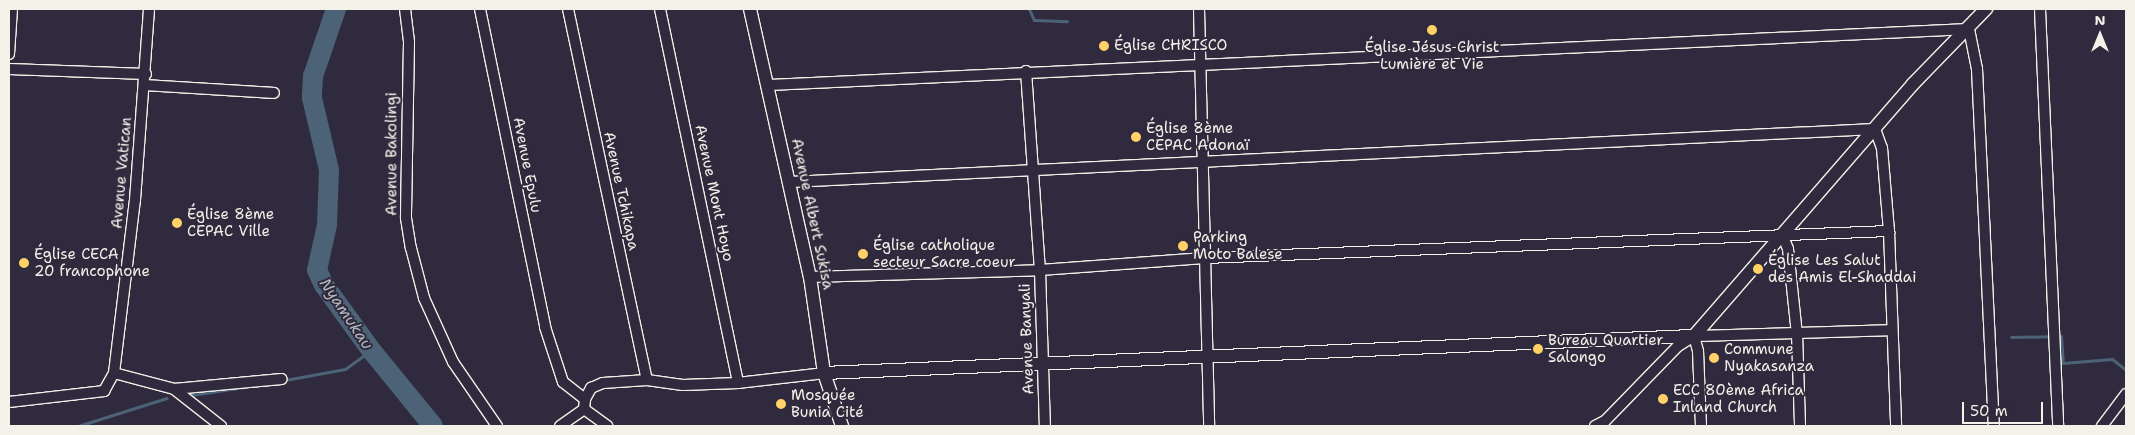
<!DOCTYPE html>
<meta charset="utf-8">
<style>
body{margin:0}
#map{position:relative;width:2135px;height:435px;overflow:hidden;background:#2f2a3d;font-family:"Shantell Sans",sans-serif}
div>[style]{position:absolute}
.stream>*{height:3px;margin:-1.5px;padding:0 1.5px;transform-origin:1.5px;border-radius:1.5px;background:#4c6277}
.river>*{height:20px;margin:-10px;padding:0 10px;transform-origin:10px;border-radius:10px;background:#4c6277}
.roads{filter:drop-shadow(1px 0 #f4f1e8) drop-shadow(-1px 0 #f4f1e8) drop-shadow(0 1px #f4f1e8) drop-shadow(0 -1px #f4f1e8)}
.minor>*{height:10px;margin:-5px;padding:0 5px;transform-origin:5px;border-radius:5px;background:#2f2a3d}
.tertiary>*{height:12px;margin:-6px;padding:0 6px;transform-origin:6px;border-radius:6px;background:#2f2a3d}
.dots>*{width:14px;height:14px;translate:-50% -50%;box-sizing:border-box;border:2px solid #2f2a3d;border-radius:50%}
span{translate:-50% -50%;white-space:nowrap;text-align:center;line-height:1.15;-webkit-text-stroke:4px #2f2a3d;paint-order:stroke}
.poi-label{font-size:15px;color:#f4f1e8}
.left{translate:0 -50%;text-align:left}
.street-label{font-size:15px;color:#f4f1e8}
.water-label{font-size:16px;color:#b1b8bb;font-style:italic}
.frame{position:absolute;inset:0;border:10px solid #f4f1e8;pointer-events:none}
.north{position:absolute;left:2075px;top:10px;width:50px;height:50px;-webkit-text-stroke:4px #2f2a3d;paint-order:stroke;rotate:0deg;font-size:14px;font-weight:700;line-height:20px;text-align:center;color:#f4f1e8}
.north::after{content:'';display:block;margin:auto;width:18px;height:22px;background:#f4f1e8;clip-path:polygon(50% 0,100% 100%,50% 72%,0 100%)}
.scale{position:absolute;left:1962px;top:402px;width:81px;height:22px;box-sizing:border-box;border:2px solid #f4f1e8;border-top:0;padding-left:6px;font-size:15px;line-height:18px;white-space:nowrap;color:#f4f1e8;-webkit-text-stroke:4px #2f2a3d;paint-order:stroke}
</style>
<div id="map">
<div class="stream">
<i style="left:1029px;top:9px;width:12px;rotate:66deg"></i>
<i style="left:1034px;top:20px;width:33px;rotate:2deg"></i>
<i style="left:2061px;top:336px;width:27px;rotate:86deg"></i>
<i style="left:2063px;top:363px;width:49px;rotate:-4.7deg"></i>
<i style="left:2112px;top:359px;width:18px;rotate:38deg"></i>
<i style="left:2011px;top:337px;width:39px;rotate:-1deg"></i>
<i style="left:285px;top:380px;width:61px;rotate:-10.4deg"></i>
<i style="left:345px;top:369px;width:32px;rotate:-36deg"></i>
<i style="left:191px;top:395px;width:54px;rotate:-8.6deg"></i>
<i style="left:78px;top:426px;width:93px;rotate:-17.5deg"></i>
</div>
<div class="river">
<i style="left:336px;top:9px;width:71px;rotate:108.9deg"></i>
<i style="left:313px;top:76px;width:22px;rotate:93deg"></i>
<i style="left:312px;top:98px;width:74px;rotate:76.7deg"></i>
<i style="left:329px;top:170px;width:55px;rotate:92.1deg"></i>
<i style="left:327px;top:225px;width:46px;rotate:102.5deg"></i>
<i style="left:317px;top:270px;width:17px;rotate:65deg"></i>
<i style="left:324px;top:285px;width:80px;rotate:54.1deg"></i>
<i style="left:371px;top:350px;width:98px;rotate:50.8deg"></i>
</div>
<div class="roads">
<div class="minor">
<i style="left:405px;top:9px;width:33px;rotate:83deg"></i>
<i style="left:409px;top:42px;width:176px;rotate:91deg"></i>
<i style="left:406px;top:218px;width:30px;rotate:81deg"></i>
<i style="left:411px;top:248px;width:52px;rotate:75.4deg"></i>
<i style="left:424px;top:298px;width:70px;rotate:65.6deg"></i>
<i style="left:453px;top:362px;width:78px;rotate:55.5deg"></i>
<i style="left:480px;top:9px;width:325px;rotate:78.4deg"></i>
<i style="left:545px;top:327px;width:58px;rotate:71.9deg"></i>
<i style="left:563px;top:382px;width:28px;rotate:38deg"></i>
<i style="left:568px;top:9px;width:379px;rotate:78deg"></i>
<i style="left:660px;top:9px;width:382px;rotate:78.2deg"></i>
<i style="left:1199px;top:9px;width:417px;rotate:88.6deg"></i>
<i style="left:2040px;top:9px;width:417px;rotate:87.5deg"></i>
<i style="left:9px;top:54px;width:45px;rotate:-86.2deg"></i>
<i style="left:9px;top:69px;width:137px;rotate:2.1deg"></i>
<i style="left:1026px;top:71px;width:199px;rotate:86deg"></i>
<i style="left:1040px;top:270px;width:156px;rotate:88.2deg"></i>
<i style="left:145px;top:85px;width:129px;rotate:3.5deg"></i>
<i style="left:769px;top:85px;width:1201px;rotate:-2.67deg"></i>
<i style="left:1969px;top:29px;width:41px;rotate:78.7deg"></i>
<i style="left:1977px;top:69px;width:357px;rotate:87.3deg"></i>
<i style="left:790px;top:182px;width:1086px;rotate:-2.8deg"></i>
<i style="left:1875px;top:129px;width:20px;rotate:70deg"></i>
<i style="left:1882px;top:148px;width:83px;rotate:85.2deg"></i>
<i style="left:1889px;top:231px;width:195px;rotate:87.9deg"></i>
<i style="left:1782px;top:234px;width:16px;rotate:68deg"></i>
<i style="left:1788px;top:249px;width:85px;rotate:84deg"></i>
<i style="left:1797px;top:334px;width:92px;rotate:88.1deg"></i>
<i style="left:810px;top:277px;width:230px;rotate:-1.7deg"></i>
<i style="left:1040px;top:270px;width:165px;rotate:-4.2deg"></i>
<i style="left:1205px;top:258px;width:685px;rotate:-2.26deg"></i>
<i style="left:1694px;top:336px;width:16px;rotate:75deg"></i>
<i style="left:1698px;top:351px;width:75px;rotate:87.7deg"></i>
<i style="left:114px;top:373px;width:62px;rotate:14.9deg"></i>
<i style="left:174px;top:389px;width:108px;rotate:-5.3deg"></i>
<i style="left:174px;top:389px;width:60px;rotate:38.2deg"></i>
<i style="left:9px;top:402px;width:96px;rotate:-6.6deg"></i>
<i style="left:104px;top:391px;width:21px;rotate:-61deg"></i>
<i style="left:114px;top:373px;width:174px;rotate:-83.1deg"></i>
<i style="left:135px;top:200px;width:192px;rotate:-85.8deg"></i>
<i style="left:584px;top:409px;width:29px;rotate:36deg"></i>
<i style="left:560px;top:426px;width:29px;rotate:-35deg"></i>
<i style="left:584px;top:409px;width:10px;rotate:-84deg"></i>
<i style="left:585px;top:399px;width:13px;rotate:-61deg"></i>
<i style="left:591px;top:388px;width:13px;rotate:-23deg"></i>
<i style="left:603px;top:383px;width:44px;rotate:-3.9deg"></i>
<i style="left:647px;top:380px;width:36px;rotate:8deg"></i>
<i style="left:683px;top:385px;width:55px;rotate:-2.1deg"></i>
<i style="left:738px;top:383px;width:87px;rotate:-6.6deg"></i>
<i style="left:1595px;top:426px;width:11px;rotate:-27deg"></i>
<i style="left:1605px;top:421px;width:105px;rotate:-45.8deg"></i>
<i style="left:1678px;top:346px;width:19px;rotate:-32deg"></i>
<i style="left:1694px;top:336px;width:197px;rotate:-1.7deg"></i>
<i style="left:2102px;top:426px;width:40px;rotate:-53deg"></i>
</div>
<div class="tertiary">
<i style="left:750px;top:9px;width:275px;rotate:77.4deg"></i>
<i style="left:810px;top:277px;width:97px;rotate:81.7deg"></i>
<i style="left:824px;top:373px;width:56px;rotate:71.2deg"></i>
<i style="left:824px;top:373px;width:871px;rotate:-2.44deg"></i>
<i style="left:1694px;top:336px;width:334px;rotate:-49deg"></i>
<i style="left:1913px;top:84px;width:105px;rotate:-45.8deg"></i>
</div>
</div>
<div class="dots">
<i style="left:1432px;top:30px;background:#ffd166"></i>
<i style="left:1104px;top:46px;background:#ffd166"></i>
<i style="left:1136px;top:137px;background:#ffd166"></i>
<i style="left:177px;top:223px;background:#ffd166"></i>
<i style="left:1183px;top:246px;background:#ffd166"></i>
<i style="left:863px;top:254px;background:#ffd166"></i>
<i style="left:24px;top:263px;background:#ffd166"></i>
<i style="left:1758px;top:269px;background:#ffd166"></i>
<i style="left:1538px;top:349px;background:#ffd166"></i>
<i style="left:1714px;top:358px;background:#ffd166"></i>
<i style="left:1663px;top:399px;background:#ffd166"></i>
<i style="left:781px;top:404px;background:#ffd166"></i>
</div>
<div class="poi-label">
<span class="left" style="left:1114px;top:46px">Église CHRISCO</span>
<span style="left:1432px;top:56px">Église Jésus Christ<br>Lumière et Vie</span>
<span class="left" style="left:1146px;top:137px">Église 8ème<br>CEPAC Adonaï</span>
<span class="left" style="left:187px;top:223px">Église 8ème<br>CEPAC Ville</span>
<span class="left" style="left:1193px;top:246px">Parking<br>Moto Balese</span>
<span class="left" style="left:873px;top:254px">Église catholique<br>secteur Sacre coeur</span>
<span class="left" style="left:34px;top:263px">Église CECA<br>20 francophone</span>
<span class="left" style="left:1768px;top:269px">Église Les Salut<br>des Amis El-Shaddai</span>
<span class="left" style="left:1548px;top:349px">Bureau Quartier<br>Salongo</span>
<span class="left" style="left:1724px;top:358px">Commune<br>Nyakasanza</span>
<span class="left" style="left:1673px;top:399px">ECC 80ème Africa<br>Inland Church</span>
<span class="left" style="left:791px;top:404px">Mosquée<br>Bunia Cité</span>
</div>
<div class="street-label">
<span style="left:392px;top:154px;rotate:-90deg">Avenue Bakolingi</span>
<span style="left:527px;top:165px;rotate:79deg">Avenue Epulu</span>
<span style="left:122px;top:173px;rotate:-85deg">Avenue Vatican</span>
<span style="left:621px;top:191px;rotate:78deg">Avenue Tchikapa</span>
<span style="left:714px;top:193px;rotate:78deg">Avenue Mont Hoyo</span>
<span style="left:812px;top:214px;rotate:78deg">Avenue Albert Sukisa</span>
<span style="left:1027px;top:339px;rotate:-92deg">Avenue Banyali</span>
</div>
<div class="water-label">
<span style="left:346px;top:314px;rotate:56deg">Nyamukau</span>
</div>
<div class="frame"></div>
<div class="north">N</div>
<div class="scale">50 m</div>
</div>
